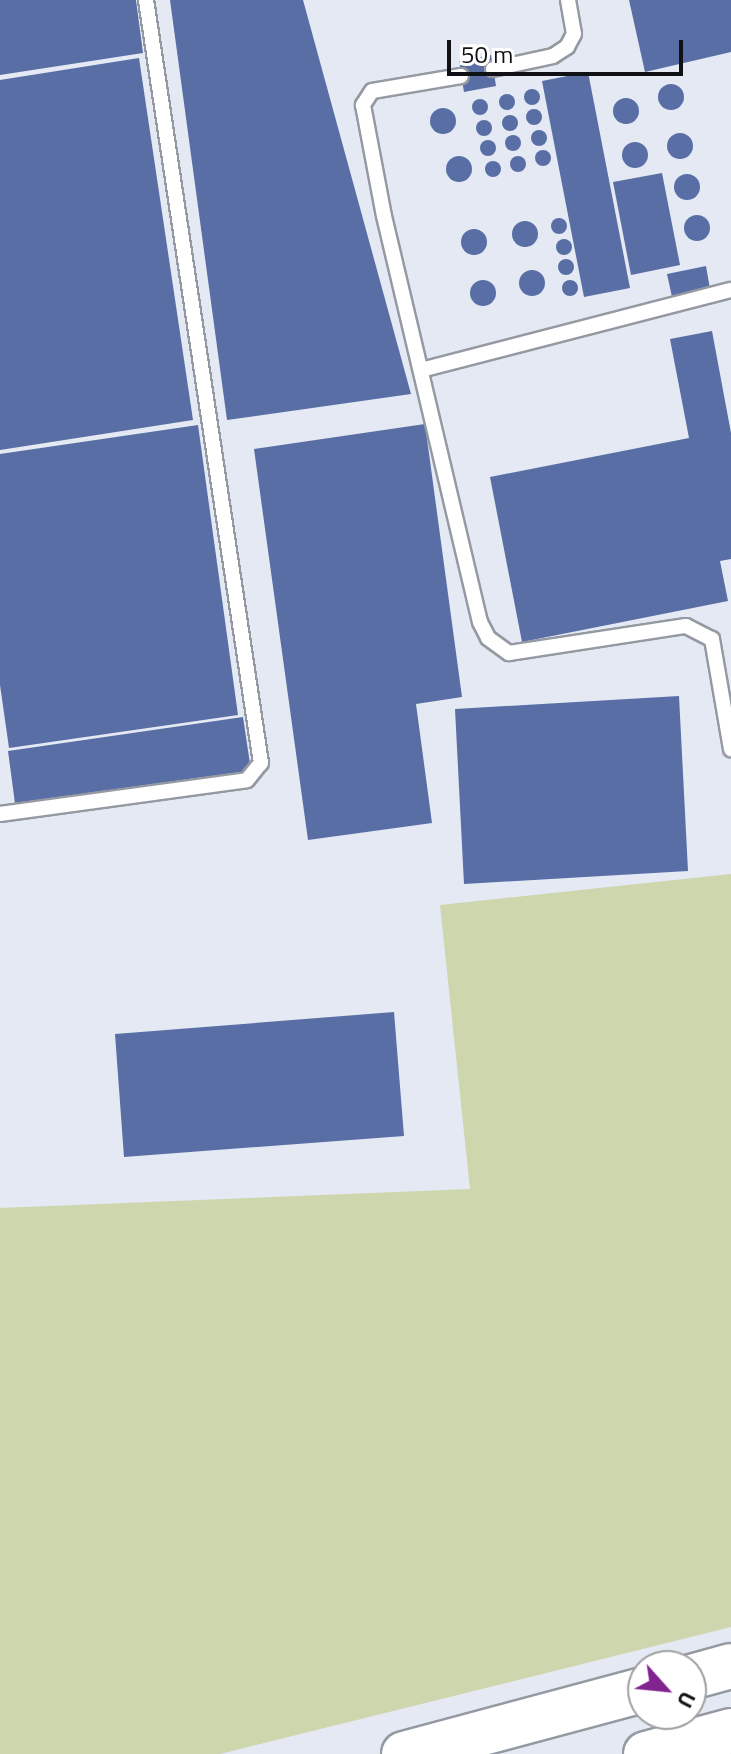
<!DOCTYPE html>
<style>
body{margin:0}
#map{position:relative;width:731px;height:1754px;overflow:hidden;background:#e4e9f4;font-family:"Titillium Web",sans-serif}
div>[style]{position:absolute}
.green>*{inset:0;background:#cdd6ac}
.building>*{inset:0;background:#586ea5}
.round{border-radius:50%}
.roads{filter:drop-shadow(2px 0 #9499a2) drop-shadow(-2px 0 #9499a2) drop-shadow(0 2px #9499a2) drop-shadow(0 -2px #9499a2)}
.lane>*{height:14px;margin:-7px;padding:0 7px;transform-origin:7px;border-radius:7px;background:#fff}
.highway>*{height:44px;margin:-22px;padding:0 22px;transform-origin:22px;border-radius:22px;background:#fff}
span{translate:-50% -50%;white-space:nowrap;text-align:center;line-height:1.15;-webkit-text-stroke:6px #fff;paint-order:stroke}
.north{position:absolute;left:627px;top:1650px;width:80px;height:80px;box-sizing:border-box;background:#fff;border:2px solid #9fa0a1;border-radius:50%;rotate:117deg;font-size:22px;font-weight:700;line-height:32px;text-align:center;color:#0f1114}
.north::after{content:'';display:block;margin:auto;width:28px;height:36px;background:#812490;clip-path:polygon(50% 0,100% 100%,50% 72%,0 100%)}
.scale{position:absolute;left:447px;top:40px;width:236px;height:36px;box-sizing:border-box;border:4px solid #0f1114;border-top:0;padding-left:10px;font-size:24px;line-height:28px;white-space:nowrap;color:#0f1114;-webkit-text-stroke:6px #fff;paint-order:stroke}
</style>
<div id="map">
<div class="green">
<i style="clip-path:polygon(731px 874px,731px 1627px,220px 1754px,0 1754px,0 1208px,470px 1189px,440px 905px)"></i>
</div>
<div class="building">
<i style="clip-path:polygon(0 0,136px 0,143px 53px,0 75px)"></i>
<i style="clip-path:polygon(170px 0,303px 0,411px 394px,227px 420px)"></i>
<i style="clip-path:polygon(629px 0,731px 0,731px 52px,645px 72px)"></i>
<i style="clip-path:polygon(491px 55px,496px 86px,464px 92px,459px 61px)"></i>
<i style="clip-path:polygon(139px 58px,193px 420px,0 450px,0 80px)"></i>
<i style="clip-path:polygon(588px 72px,630px 288px,584px 297px,542px 81px)"></i>
<i class="round" style="left:658px;top:84px;width:26px;height:26px"></i>
<i class="round" style="left:524px;top:89px;width:16px;height:16px"></i>
<i class="round" style="left:499px;top:94px;width:16px;height:16px"></i>
<i class="round" style="left:613px;top:98px;width:26px;height:26px"></i>
<i class="round" style="left:472px;top:99px;width:16px;height:16px"></i>
<i class="round" style="left:430px;top:108px;width:26px;height:26px"></i>
<i class="round" style="left:526px;top:109px;width:16px;height:16px"></i>
<i class="round" style="left:502px;top:115px;width:16px;height:16px"></i>
<i class="round" style="left:476px;top:120px;width:16px;height:16px"></i>
<i class="round" style="left:531px;top:130px;width:16px;height:16px"></i>
<i class="round" style="left:667px;top:133px;width:26px;height:26px"></i>
<i class="round" style="left:505px;top:135px;width:16px;height:16px"></i>
<i class="round" style="left:480px;top:140px;width:16px;height:16px"></i>
<i class="round" style="left:622px;top:142px;width:26px;height:26px"></i>
<i class="round" style="left:535px;top:150px;width:16px;height:16px"></i>
<i class="round" style="left:510px;top:156px;width:16px;height:16px"></i>
<i class="round" style="left:446px;top:156px;width:26px;height:26px"></i>
<i class="round" style="left:485px;top:161px;width:16px;height:16px"></i>
<i style="clip-path:polygon(662px 173px,680px 265px,631px 275px,613px 182px)"></i>
<i class="round" style="left:674px;top:174px;width:26px;height:26px"></i>
<i class="round" style="left:684px;top:215px;width:26px;height:26px"></i>
<i class="round" style="left:551px;top:218px;width:16px;height:16px"></i>
<i class="round" style="left:512px;top:221px;width:26px;height:26px"></i>
<i class="round" style="left:461px;top:229px;width:26px;height:26px"></i>
<i class="round" style="left:556px;top:239px;width:16px;height:16px"></i>
<i class="round" style="left:558px;top:259px;width:16px;height:16px"></i>
<i style="clip-path:polygon(706px 266px,710px 289px,672px 297px,667px 274px)"></i>
<i class="round" style="left:519px;top:270px;width:26px;height:26px"></i>
<i class="round" style="left:562px;top:280px;width:16px;height:16px"></i>
<i class="round" style="left:470px;top:280px;width:26px;height:26px"></i>
<i style="clip-path:polygon(712px 331px,731px 433px,731px 559px,720px 561px,728px 601px,522px 642px,490px 477px,689px 438px,670px 339px)"></i>
<i style="clip-path:polygon(425px 424px,462px 697px,416px 704px,432px 823px,308px 840px,254px 449px)"></i>
<i style="clip-path:polygon(198px 425px,238px 715px,9px 748px,0 685px,0 454px)"></i>
<i style="clip-path:polygon(679px 696px,688px 871px,464px 884px,455px 709px)"></i>
<i style="clip-path:polygon(243px 717px,252px 777px,16px 811px,8px 751px)"></i>
<i style="clip-path:polygon(394px 1012px,404px 1136px,124px 1157px,115px 1034px)"></i>
</div>
<div class="roads">
<div class="lane">
<i style="left:493px;top:69px;width:61px;rotate:-12.2deg"></i>
<i style="left:553px;top:56px;width:17px;rotate:-33deg"></i>
<i style="left:567px;top:47px;width:15px;rotate:-62deg"></i>
<i style="left:574px;top:34px;width:35px;rotate:-100deg"></i>
<i style="left:461px;top:76px;width:90px;rotate:170.4deg"></i>
<i style="left:372px;top:91px;width:17px;rotate:123deg"></i>
<i style="left:363px;top:105px;width:113px;rotate:79.3deg"></i>
<i style="left:384px;top:216px;width:417px;rotate:76.7deg"></i>
<i style="left:480px;top:622px;width:18px;rotate:63deg"></i>
<i style="left:488px;top:638px;width:26px;rotate:36deg"></i>
<i style="left:509px;top:653px;width:179px;rotate:-8.7deg"></i>
<i style="left:686px;top:626px;width:29px;rotate:27deg"></i>
<i style="left:712px;top:639px;width:112px;rotate:80.2deg"></i>
<i style="left:421px;top:370px;width:320px;rotate:-14.5deg"></i>
<i style="left:0;top:814px;width:249px;rotate:-7.8deg"></i>
<i style="left:247px;top:780px;width:22px;rotate:-51deg"></i>
<i style="left:261px;top:763px;width:772px;rotate:-98.57deg"></i>
</div>
<div class="highway">
<i style="left:691px;top:1677px;width:41px;rotate:-15.4deg"></i>
<i style="left:404px;top:1754px;width:247px;rotate:-15deg"></i>
<i style="left:646px;top:1754px;width:88px;rotate:-15.1deg"></i>
</div>
</div>
<div class="north">U</div>
<div class="scale">50 m</div>
</div>
